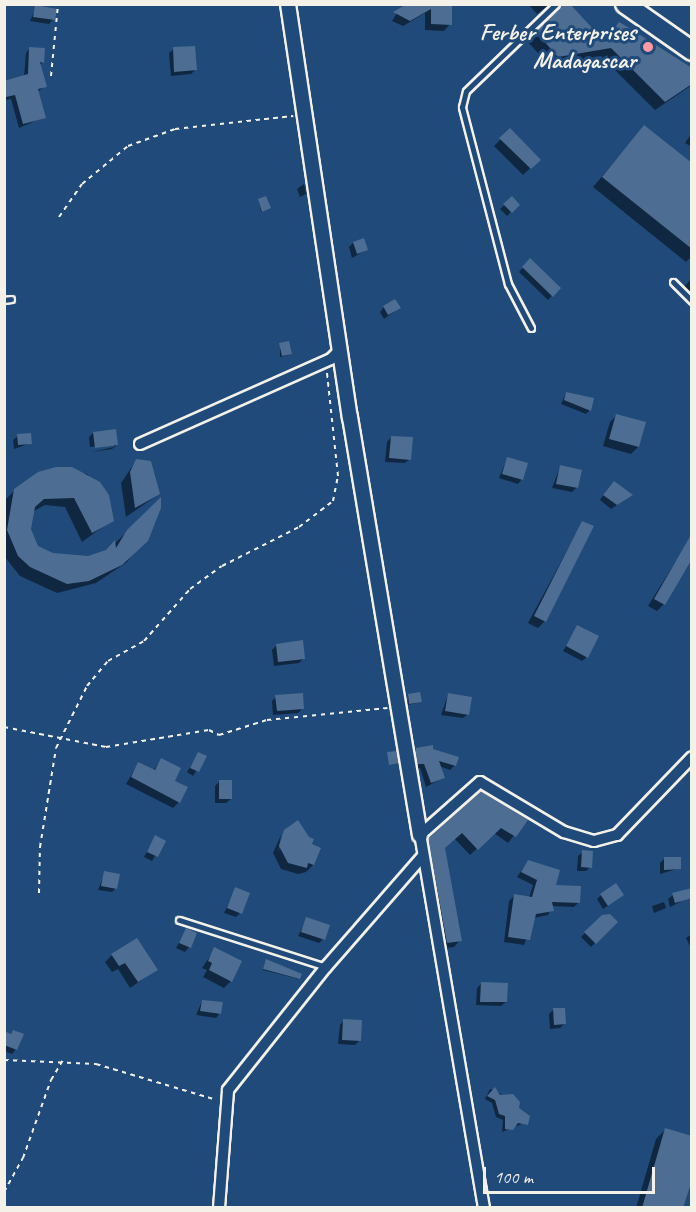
<!DOCTYPE html>
<style>
body{margin:0}
#map{position:relative;width:696px;height:1212px;overflow:hidden;background:#1f4a7a;font-family:Caveat,sans-serif}
div>[style]{position:absolute}
.shadow>*{inset:0;background:#0007}
.building>*{inset:0;background:#4d6e92}
.path>*{height:2px;margin-top:-1px;transform-origin:0;background:repeating-linear-gradient(90deg,#f4f1e8 0 4.5px,transparent 0 9px)}
.roads{filter:drop-shadow(2px 0 #f4f1e8) drop-shadow(-2px 0 #f4f1e8) drop-shadow(0 2px #f4f1e8) drop-shadow(0 -2px #f4f1e8)}
.service>*{height:5px;margin:-2.5px;padding:0 2.5px;transform-origin:2.5px;border-radius:2.5px;background:#1f4a7a}
.minor>*{height:10px;margin:-5px;padding:0 5px;transform-origin:5px;border-radius:5px;background:#1f4a7a}
.tertiary>*{height:14px;margin:-7px;padding:0 7px;transform-origin:7px;border-radius:7px;background:#1f4a7a}
.primary>*{height:18px;margin:-9px;padding:0 9px;transform-origin:9px;border-radius:9px;background:#1f4a7a}
.dots>*{width:16px;height:16px;translate:-50% -50%;box-sizing:border-box;border:3px solid #1f4a7a;border-radius:50%}
span{translate:-50% -50%;white-space:nowrap;text-align:center;line-height:1.15;-webkit-text-stroke:6px #1f4a7a;paint-order:stroke}
.poi-label{font-size:24px;color:#f4f1e8;font-weight:700}
.right{translate:-100% -50%;text-align:right}
.frame{position:absolute;inset:0;border:6px solid #f4f1e8;pointer-events:none}
.scale{position:absolute;left:483px;top:1167px;width:172px;height:27px;box-sizing:border-box;border:3px solid #f4f1e8;border-top:0;padding-left:8px;font-size:18px;line-height:21px;white-space:nowrap;color:#f4f1e8;-webkit-text-stroke:4px #1f4a7a;paint-order:stroke}
</style>
<div id="map">
<div class="shadow">
<i style="clip-path:polygon(451px 4px,450px 24px,444px 31px,425px 30px,425px 13px,403px 26px,392px 21px,399px 10px)"></i>
<i style="clip-path:polygon(567px 4px,604px 42px,619px 24px,692px 70px,692px 85px,655px 110px,601px 56px,549px 65px,527px 41px,553px 12px,545px 8px,537px 14px,529px 5px)"></i>
<i style="clip-path:polygon(36px 7px,53px 19px,49px 24px,30px 21px)"></i>
<i style="clip-path:polygon(30px 48px,43px 62px,40px 65px,45px 86px,37px 92px,44px 117px,19px 128px,11px 99px,4px 100px,4px 82px,24px 77px,26px 53px)"></i>
<i style="clip-path:polygon(174px 49px,195px 70px,191px 74px,171px 76px,169px 53px)"></i>
<i style="clip-path:polygon(644px 127px,692px 165px,692px 256px,686px 262px,593px 187px)"></i>
<i style="clip-path:polygon(510px 130px,539px 160px,523px 175px,494px 146px)"></i>
<i style="clip-path:polygon(692px 133px,692px 147px,685px 143px)"></i>
<i style="clip-path:polygon(304px 184px,306px 194px,300px 197px,297px 189px)"></i>
<i style="clip-path:polygon(512px 198px,518px 205px,507px 216px,500px 209px)"></i>
<i style="clip-path:polygon(259px 201px,269px 208px,261px 212px)"></i>
<i style="clip-path:polygon(353px 243px,366px 250px,352px 258px,349px 247px)"></i>
<i style="clip-path:polygon(530px 260px,559px 288px,548px 300px,519px 272px)"></i>
<i style="clip-path:polygon(692px 278px,692px 299px,681px 290px)"></i>
<i style="clip-path:polygon(384px 307px,399px 308px,384px 319px,380px 312px)"></i>
<i style="clip-path:polygon(280px 345px,290px 353px,288px 355px,280px 357px)"></i>
<i style="clip-path:polygon(566px 393px,590px 410px,586px 414px,561px 404px)"></i>
<i style="clip-path:polygon(617px 415px,638px 447px,631px 454px,603px 446px,610px 422px)"></i>
<i style="clip-path:polygon(93px 433px,117px 445px,112px 449px,91px 452px,114px 447px,114px 444px,90px 447px,89px 437px)"></i>
<i style="clip-path:polygon(18px 436px,31px 443px,14px 449px,13px 440px)"></i>
<i style="clip-path:polygon(391px 437px,410px 459px,405px 463px,385px 462px,387px 442px)"></i>
<i style="clip-path:polygon(507px 459px,522px 479px,518px 484px,499px 478px)"></i>
<i style="clip-path:polygon(136px 461px,159px 494px,126px 517px,121px 483px)"></i>
<i style="clip-path:polygon(560px 467px,577px 487px,572px 492px,552px 488px)"></i>
<i style="clip-path:polygon(57px 469px,87px 474px,107px 496px,112px 520px,82px 542px,65px 507px,45px 505px,32px 512px,29px 529px,37px 547px,53px 555px,88px 557px,107px 551px,158px 502px,155px 523px,127px 562px,96px 583px,57px 593px,20px 576px,4px 556px,5px 500px,15px 490px)"></i>
<i style="clip-path:polygon(609px 487px,626px 499px,611px 509px,600px 500px)"></i>
<i style="clip-path:polygon(582px 523px,545px 621px,538px 628px,528px 623px)"></i>
<i style="clip-path:polygon(689px 540px,664px 604px,657px 611px,648px 606px)"></i>
<i style="clip-path:polygon(578px 627px,587px 657px,582px 661px,563px 651px)"></i>
<i style="clip-path:polygon(277px 645px,304px 658px,299px 663px,274px 666px,272px 650px)"></i>
<i style="clip-path:polygon(448px 695px,468px 714px,463px 718px,441px 715px)"></i>
<i style="clip-path:polygon(408px 696px,420px 702px,408px 705px)"></i>
<i style="clip-path:polygon(276px 697px,303px 708px,298px 713px,273px 715px,272px 701px)"></i>
<i style="clip-path:polygon(416px 749px,431px 750px,455px 765px,450px 770px,439px 766px,443px 778px,426px 787px,420px 768px,413px 768px,412px 754px)"></i>
<i style="clip-path:polygon(199px 753px,205px 757px,193px 776px,187px 772px)"></i>
<i style="clip-path:polygon(161px 760px,179px 802px,173px 808px,126px 784px,138px 764px,153px 771px)"></i>
<i style="clip-path:polygon(220px 781px,231px 799px,226px 803px,215px 803px,215px 786px)"></i>
<i style="clip-path:polygon(526px 820px,508px 843px,494px 833px,470px 855px,454px 838px,444px 848px,460px 940px,454px 947px,440px 949px,423px 846px,430px 839px)"></i>
<i style="clip-path:polygon(285px 831px,310px 844px,313px 865px,306px 872px,298px 874px,281px 869px,273px 853px,281px 835px,278px 853px)"></i>
<i style="clip-path:polygon(156px 837px,164px 841px,152px 861px,144px 857px)"></i>
<i style="clip-path:polygon(583px 852px,590px 867px,586px 871px,577px 871px,578px 856px)"></i>
<i style="clip-path:polygon(665px 858px,680px 868px,660px 874px,660px 863px)"></i>
<i style="clip-path:polygon(528px 861px,554px 886px,579px 902px,574px 907px,552px 906px,548px 915px,534px 918px,524px 945px,504px 942px,509px 901px,514px 896px,529px 898px,533px 885px,517px 877px)"></i>
<i style="clip-path:polygon(105px 873px,116px 888px,112px 892px,98px 890px)"></i>
<i style="clip-path:polygon(236px 889px,240px 913px,236px 917px,224px 913px)"></i>
<i style="clip-path:polygon(601px 895px,618px 899px,603px 909px,597px 899px)"></i>
<i style="clip-path:polygon(673px 895px,688px 898px,670px 907px,668px 899px)"></i>
<i style="clip-path:polygon(664px 902px,666px 908px,654px 913px,652px 906px)"></i>
<i style="clip-path:polygon(602px 916px,616px 922px,591px 947px,581px 937px)"></i>
<i style="clip-path:polygon(307px 919px,323px 939px,319px 943px,298px 936px)"></i>
<i style="clip-path:polygon(186px 930px,189px 947px,185px 952px,176px 948px)"></i>
<i style="clip-path:polygon(692px 934px,692px 948px,691px 948px,686px 938px)"></i>
<i style="clip-path:polygon(215px 949px,231px 981px,224px 988px,203px 977px,207px 970px,202px 968px)"></i>
<i style="clip-path:polygon(112px 955px,156px 970px,130px 988px,118px 969px,112px 972px,105px 962px)"></i>
<i style="clip-path:polygon(265px 963px,299px 979px,263px 970px)"></i>
<i style="clip-path:polygon(481px 984px,506px 1002px,501px 1006px,476px 1005px,477px 988px)"></i>
<i style="clip-path:polygon(202px 1001px,220px 1013px,216px 1018px,196px 1015px)"></i>
<i style="clip-path:polygon(553px 1010px,564px 1024px,560px 1028px,550px 1029px,549px 1014px)"></i>
<i style="clip-path:polygon(344px 1020px,360px 1040px,355px 1045px,338px 1044px,340px 1025px)"></i>
<i style="clip-path:polygon(13px 1031px,16px 1049px,12px 1054px,4px 1051px,4px 1033px,10px 1035px)"></i>
<i style="clip-path:polygon(490px 1089px,497px 1091px,529px 1121px,502px 1132px,503px 1120px,496px 1117px,492px 1103px,485px 1099px)"></i>
<i style="clip-path:polygon(665px 1130px,683px 1208px,636px 1208px,656px 1139px)"></i>
</div>
<div class="building">
<i style="clip-path:polygon(407px 4px,452px 4px,452px 25px,431px 24px,431px 9px,410px 21px,393px 12px)"></i>
<i style="clip-path:polygon(561px 4px,570px 4px,605px 42px,619px 22px,626px 26px,692px 68px,692px 84px,665px 102px,611px 48px,558px 57px,535px 31px)"></i>
<i style="clip-path:polygon(35px 5px,57px 9px,55px 20px,33px 17px)"></i>
<i style="clip-path:polygon(195px 46px,197px 70px,174px 72px,173px 47px)"></i>
<i style="clip-path:polygon(29px 47px,45px 48px,44px 63px,40px 62px,47px 87px,38px 89px,46px 118px,23px 124px,15px 95px,6px 97px,4px 81px,28px 74px)"></i>
<i style="clip-path:polygon(644px 125px,692px 163px,692px 249px,602px 177px)"></i>
<i style="clip-path:polygon(510px 128px,541px 160px,531px 169px,499px 138px)"></i>
<i style="clip-path:polygon(266px 196px,271px 208px,262px 212px,258px 199px)"></i>
<i style="clip-path:polygon(512px 196px,520px 205px,512px 213px,503px 204px)"></i>
<i style="clip-path:polygon(364px 238px,368px 250px,357px 254px,353px 242px)"></i>
<i style="clip-path:polygon(530px 258px,561px 288px,553px 297px,522px 267px)"></i>
<i style="clip-path:polygon(395px 299px,401px 308px,388px 315px,383px 306px)"></i>
<i style="clip-path:polygon(289px 341px,292px 354px,282px 356px,279px 343px)"></i>
<i style="clip-path:polygon(566px 392px,594px 398px,591px 411px,564px 400px)"></i>
<i style="clip-path:polygon(616px 414px,646px 422px,639px 447px,609px 439px)"></i>
<i style="clip-path:polygon(116px 429px,118px 445px,95px 448px,93px 432px)"></i>
<i style="clip-path:polygon(31px 433px,32px 444px,18px 445px,17px 434px)"></i>
<i style="clip-path:polygon(391px 436px,413px 437px,411px 460px,389px 458px)"></i>
<i style="clip-path:polygon(507px 457px,528px 463px,523px 480px,502px 474px)"></i>
<i style="clip-path:polygon(136px 459px,151px 461px,160px 494px,135px 508px,130px 472px)"></i>
<i style="clip-path:polygon(560px 465px,582px 470px,578px 488px,556px 484px)"></i>
<i style="clip-path:polygon(56px 467px,72px 467px,100px 482px,109px 495px,114px 521px,92px 533px,74px 498px,44px 499px,35px 507px,31px 529px,38px 546px,53px 553px,88px 556px,106px 550px,115px 540px,116px 548px,127px 530px,161px 497px,161px 508px,148px 541px,122px 565px,89px 581px,67px 584px,30px 567px,18px 556px,7px 530px,14px 489px,38px 472px)"></i>
<i style="clip-path:polygon(614px 481px,633px 495px,617px 505px,603px 495px)"></i>
<i style="clip-path:polygon(582px 521px,594px 526px,546px 622px,534px 616px)"></i>
<i style="clip-path:polygon(692px 533px,692px 559px,665px 605px,654px 599px)"></i>
<i style="clip-path:polygon(577px 625px,599px 636px,588px 658px,566px 646px)"></i>
<i style="clip-path:polygon(303px 640px,305px 659px,278px 662px,276px 644px)"></i>
<i style="clip-path:polygon(420px 692px,422px 702px,409px 704px,408px 694px)"></i>
<i style="clip-path:polygon(303px 693px,304px 709px,277px 711px,275px 695px)"></i>
<i style="clip-path:polygon(448px 693px,472px 697px,469px 715px,445px 711px)"></i>
<i style="clip-path:polygon(433px 745px,433px 749px,459px 757px,456px 766px,439px 761px,445px 778px,431px 783px,424px 764px,417px 764px,415px 752px,416px 748px)"></i>
<i style="clip-path:polygon(397px 751px,399px 763px,389px 765px,387px 752px)"></i>
<i style="clip-path:polygon(198px 752px,207px 756px,199px 772px,190px 768px)"></i>
<i style="clip-path:polygon(161px 758px,181px 768px,175px 781px,188px 787px,180px 803px,131px 777px,138px 762px,155px 770px)"></i>
<i style="clip-path:polygon(219px 780px,232px 780px,232px 799px,219px 799px)"></i>
<i style="clip-path:polygon(481px 791px,528px 820px,516px 837px,501px 828px,478px 850px,462px 833px,445px 848px,462px 941px,447px 943px,428px 839px)"></i>
<i style="clip-path:polygon(298px 820px,309px 837px,314px 839px,312px 844px,321px 848px,314px 865px,308px 863px,307px 868px,288px 863px,279px 846px,284px 830px)"></i>
<i style="clip-path:polygon(155px 835px,166px 841px,158px 857px,147px 852px)"></i>
<i style="clip-path:polygon(582px 850px,593px 851px,592px 868px,581px 867px)"></i>
<i style="clip-path:polygon(664px 857px,681px 857px,681px 869px,664px 870px)"></i>
<i style="clip-path:polygon(528px 860px,560px 870px,556px 885px,581px 886px,580px 903px,552px 902px,554px 911px,536px 914px,530px 940px,508px 937px,514px 894px,532px 897px,537px 880px,521px 872px)"></i>
<i style="clip-path:polygon(104px 871px,120px 874px,117px 889px,101px 886px)"></i>
<i style="clip-path:polygon(616px 883px,624px 895px,608px 906px,600px 894px)"></i>
<i style="clip-path:polygon(235px 887px,250px 893px,242px 914px,227px 908px)"></i>
<i style="clip-path:polygon(692px 888px,692px 898px,675px 903px,672px 893px)"></i>
<i style="clip-path:polygon(610px 914px,618px 922px,596px 944px,584px 932px,602px 915px)"></i>
<i style="clip-path:polygon(306px 917px,330px 925px,325px 940px,301px 932px)"></i>
<i style="clip-path:polygon(186px 928px,197px 933px,191px 948px,179px 943px)"></i>
<i style="clip-path:polygon(137px 938px,158px 970px,138px 982px,125px 963px,119px 966px,111px 954px)"></i>
<i style="clip-path:polygon(214px 947px,242px 961px,232px 982px,209px 970px,212px 963px,208px 961px)"></i>
<i style="clip-path:polygon(266px 959px,302px 974px,300px 979px,263px 969px)"></i>
<i style="clip-path:polygon(481px 982px,508px 983px,507px 1002px,480px 1002px)"></i>
<i style="clip-path:polygon(202px 1000px,223px 1002px,221px 1014px,200px 1011px)"></i>
<i style="clip-path:polygon(553px 1008px,565px 1008px,566px 1024px,554px 1025px)"></i>
<i style="clip-path:polygon(343px 1019px,362px 1020px,361px 1041px,342px 1040px)"></i>
<i style="clip-path:polygon(13px 1030px,24px 1034px,17px 1050px,4px 1045px,4px 1031px,11px 1034px)"></i>
<i style="clip-path:polygon(495px 1087px,500px 1095px,513px 1094px,520px 1102px,519px 1108px,530px 1116px,528px 1125px,518px 1123px,513px 1130px,505px 1129px,505px 1116px,499px 1114px,495px 1100px,487px 1096px)"></i>
<i style="clip-path:polygon(665px 1128px,692px 1136px,692px 1180px,683px 1208px,642px 1208px)"></i>
</div>
<div class="path">
<i style="left:51px;top:76px;width:72px;rotate:-84.4deg"></i>
<i style="left:59px;top:217px;width:40px;rotate:-55.1deg"></i>
<i style="left:82px;top:184px;width:60px;rotate:-39.6deg"></i>
<i style="left:128px;top:146px;width:50px;rotate:-19.9deg"></i>
<i style="left:175px;top:129px;width:119px;rotate:-6.3deg"></i>
<i style="left:4px;top:727px;width:104px;rotate:11.1deg"></i>
<i style="left:106px;top:747px;width:104px;rotate:-9.4deg"></i>
<i style="left:209px;top:730px;width:11px;rotate:27deg"></i>
<i style="left:219px;top:735px;width:50px;rotate:-17.4deg"></i>
<i style="left:267px;top:720px;width:121px;rotate:-5.7deg"></i>
<i style="left:39px;top:893px;width:46px;rotate:-88.8deg"></i>
<i style="left:40px;top:847px;width:100px;rotate:-80.8deg"></i>
<i style="left:56px;top:748px;width:69px;rotate:-63.4deg"></i>
<i style="left:87px;top:686px;width:33px;rotate:-50deg"></i>
<i style="left:108px;top:661px;width:41px;rotate:-29.1deg"></i>
<i style="left:144px;top:641px;width:69px;rotate:-48.5deg"></i>
<i style="left:190px;top:589px;width:39px;rotate:-36deg"></i>
<i style="left:222px;top:566px;width:86px;rotate:-26.9deg"></i>
<i style="left:299px;top:527px;width:43px;rotate:-37.4deg"></i>
<i style="left:333px;top:501px;width:25px;rotate:-79deg"></i>
<i style="left:338px;top:476px;width:104px;rotate:-96.1deg"></i>
<i style="left:4px;top:1060px;width:92px;rotate:2.5deg"></i>
<i style="left:96px;top:1064px;width:126px;rotate:16.6deg"></i>
<i style="left:4px;top:1192px;width:39px;rotate:-61deg"></i>
<i style="left:23px;top:1158px;width:83px;rotate:-70.3deg"></i>
<i style="left:51px;top:1080px;width:23px;rotate:-59deg"></i>
</div>
<div class="roads">
<div class="service">
<i style="left:673px;top:282px;width:27px;rotate:45deg"></i>
<i style="left:4px;top:300px;width:7px;rotate:-8deg"></i>
<i style="left:531px;top:328px;width:50px;rotate:-117.6deg"></i>
<i style="left:508px;top:284px;width:183px;rotate:-104.6deg"></i>
<i style="left:462px;top:107px;width:16px;rotate:-76deg"></i>
<i style="left:466px;top:91px;width:125px;rotate:-44deg"></i>
<i style="left:179px;top:920px;width:154px;rotate:17.7deg"></i>
</div>
<div class="minor">
<i style="left:140px;top:444px;width:209px;rotate:-24deg"></i>
<i style="left:331px;top:359px;width:13px;rotate:-45deg"></i>
<i style="left:219px;top:1208px;width:118px;rotate:-85.6deg"></i>
<i style="left:228px;top:1090px;width:157px;rotate:-51.5deg"></i>
<i style="left:326px;top:967px;width:146px;rotate:-48.9deg"></i>
<i style="left:484px;top:1208px;width:378px;rotate:-99.7deg"></i>
<i style="left:420px;top:835px;width:80px;rotate:-41.5deg"></i>
<i style="left:480px;top:782px;width:98px;rotate:30.8deg"></i>
<i style="left:564px;top:832px;width:31px;rotate:17deg"></i>
<i style="left:594px;top:841px;width:24px;rotate:-15deg"></i>
<i style="left:617px;top:835px;width:108px;rotate:-46.1deg"></i>
</div>
<div class="tertiary">
<i style="left:288px;top:4px;width:418px;rotate:81.5deg"></i>
<i style="left:350px;top:417px;width:424px;rotate:80.5deg"></i>
</div>
<div class="primary">
<i style="left:625px;top:4px;width:82px;rotate:35deg"></i>
</div>
</div>
<div class="dots">
<i style="left:648px;top:47px;background:#ff9aa2"></i>
</div>
<div class="poi-label">
<span class="right" style="left:636px;top:47px">Ferber Enterprises<br>Madagascar</span>
</div>
<div class="frame"></div>
<div class="scale">100 m</div>
</div>
